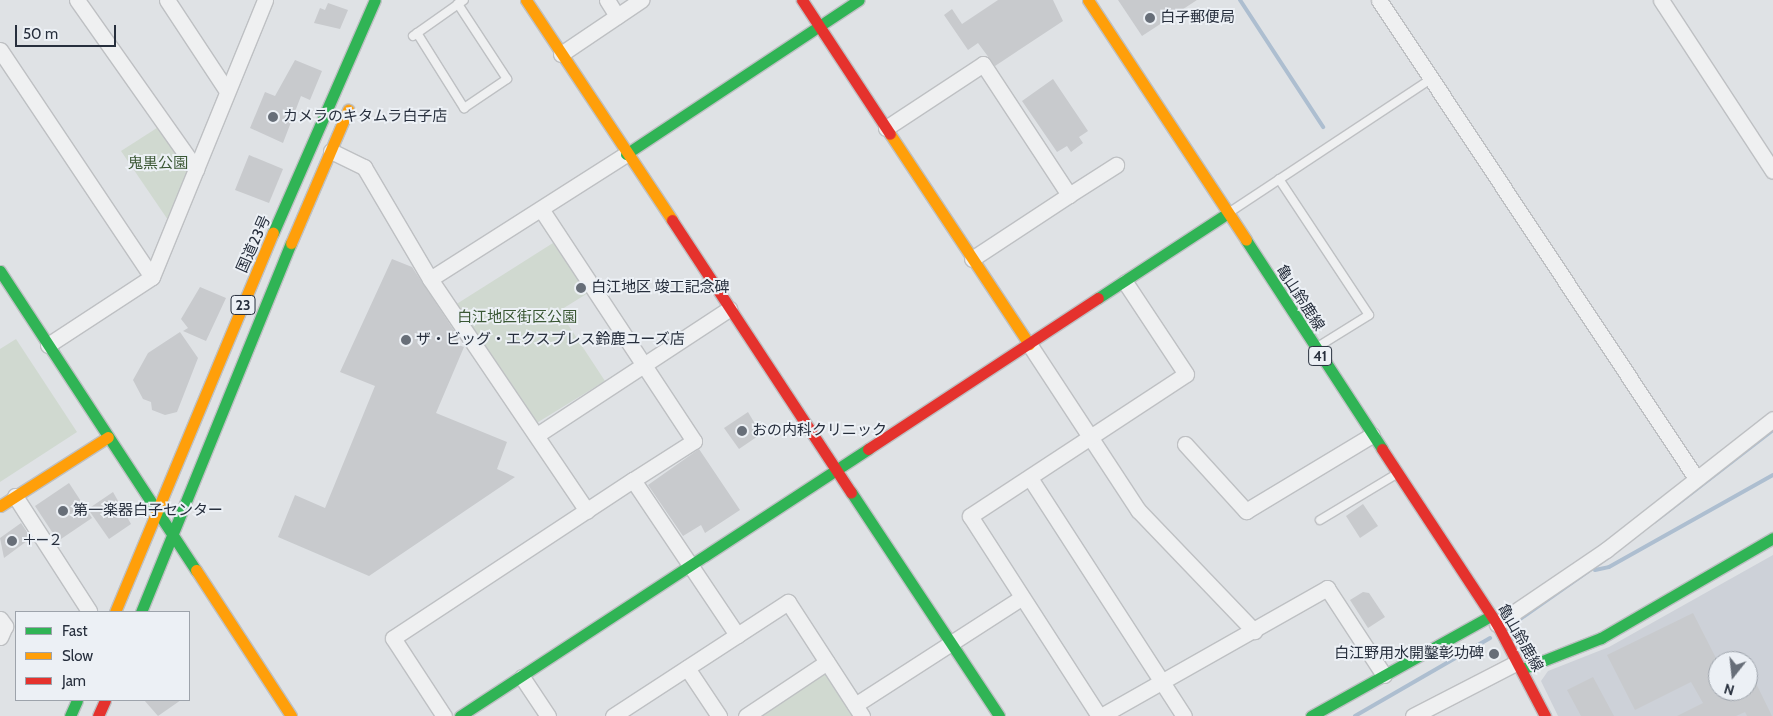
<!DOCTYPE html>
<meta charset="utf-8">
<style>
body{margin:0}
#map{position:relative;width:1773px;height:716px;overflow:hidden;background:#dfe2e5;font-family:Cabin,"Noto Sans JP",sans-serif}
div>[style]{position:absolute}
.built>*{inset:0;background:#cdd1d8}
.green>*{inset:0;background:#d0d9d0}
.stream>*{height:4px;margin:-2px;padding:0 2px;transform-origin:2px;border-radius:2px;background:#adbed0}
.building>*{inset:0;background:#c8cacd}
.roads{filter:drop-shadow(1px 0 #bec0c3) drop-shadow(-1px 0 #bec0c3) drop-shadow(0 1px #bec0c3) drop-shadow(0 -1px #bec0c3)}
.lane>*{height:8px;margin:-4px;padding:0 4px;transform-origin:4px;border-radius:4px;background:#eff0f1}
.street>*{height:15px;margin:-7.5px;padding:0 7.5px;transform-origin:7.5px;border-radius:7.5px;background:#eff0f1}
.fast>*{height:11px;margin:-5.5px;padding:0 5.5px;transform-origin:5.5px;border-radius:5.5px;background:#30b455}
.slow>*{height:11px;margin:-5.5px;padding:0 5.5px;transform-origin:5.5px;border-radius:5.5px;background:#ff9f0a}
.jam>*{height:11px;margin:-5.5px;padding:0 5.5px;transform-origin:5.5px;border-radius:5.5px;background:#e5322d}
.dots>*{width:14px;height:14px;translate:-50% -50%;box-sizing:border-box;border:2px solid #ecf0f5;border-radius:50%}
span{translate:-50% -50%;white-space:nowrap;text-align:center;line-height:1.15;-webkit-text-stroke:4px #ecf0f5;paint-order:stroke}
.shield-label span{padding:1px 4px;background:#ecf0f5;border:1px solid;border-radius:4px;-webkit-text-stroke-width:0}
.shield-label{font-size:14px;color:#272f3d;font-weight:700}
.poi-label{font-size:15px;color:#272f3d}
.left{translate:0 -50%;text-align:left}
.right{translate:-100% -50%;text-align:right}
.park-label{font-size:15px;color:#3b5835}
.street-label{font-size:15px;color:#272f3d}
.legend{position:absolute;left:15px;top:611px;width:175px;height:90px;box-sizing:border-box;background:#ecf0f5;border:1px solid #9da3ab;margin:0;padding:6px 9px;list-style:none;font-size:15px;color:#272f3d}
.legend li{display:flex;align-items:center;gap:10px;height:25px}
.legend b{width:25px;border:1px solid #9da3ab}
.north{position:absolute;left:1708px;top:651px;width:50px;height:50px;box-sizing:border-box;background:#ecf0f5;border:1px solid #9da3ab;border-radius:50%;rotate:196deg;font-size:14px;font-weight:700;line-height:20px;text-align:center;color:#272f3d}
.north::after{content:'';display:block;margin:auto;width:18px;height:22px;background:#676e78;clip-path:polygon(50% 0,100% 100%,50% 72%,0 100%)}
.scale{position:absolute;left:15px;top:25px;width:101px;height:22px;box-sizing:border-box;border:2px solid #272f3d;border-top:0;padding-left:6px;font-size:15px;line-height:18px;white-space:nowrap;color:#272f3d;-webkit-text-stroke:4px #ecf0f5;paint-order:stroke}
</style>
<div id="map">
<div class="built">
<i style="clip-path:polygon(evenodd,1773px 555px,1773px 716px,1558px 716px,1541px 681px,1548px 671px,1609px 647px,1773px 555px,1718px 661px,1748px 661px,1748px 691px,1718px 691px,1718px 661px)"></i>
</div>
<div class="green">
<i style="clip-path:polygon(160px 126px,189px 169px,168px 220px,121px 151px)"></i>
<i style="clip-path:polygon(553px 243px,588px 293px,559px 311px,605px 381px,535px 424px,455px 305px)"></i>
<i style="clip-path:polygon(16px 339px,77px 432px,0 482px,0 349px)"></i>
<i style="clip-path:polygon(820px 674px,828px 675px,854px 716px,758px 716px)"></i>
</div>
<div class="stream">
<i style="left:1240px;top:0;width:152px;rotate:56.8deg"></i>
<i style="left:1654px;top:522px;width:150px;rotate:-37.7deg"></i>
<i style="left:1595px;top:570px;width:14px;rotate:-12deg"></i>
<i style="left:1609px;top:567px;width:188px;rotate:-29.3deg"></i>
<i style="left:1510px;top:626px;width:118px;rotate:-35deg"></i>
<i style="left:1355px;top:716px;width:156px;rotate:-30deg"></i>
</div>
<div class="building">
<i style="clip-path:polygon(998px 0,1053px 0,1063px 21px,995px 66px,978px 43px,968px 50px,944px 15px,952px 9px,962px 24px)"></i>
<i style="clip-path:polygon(1118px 0,1197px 0,1142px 36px)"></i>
<i style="clip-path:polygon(328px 3px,348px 10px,340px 29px,314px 23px,320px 8px,325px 10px)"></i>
<i style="clip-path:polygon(295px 60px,322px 71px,310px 100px,301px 96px,283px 143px,250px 128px,265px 92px,275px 96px)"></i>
<i style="clip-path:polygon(1053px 79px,1088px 131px,1079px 137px,1083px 143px,1071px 152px,1067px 146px,1057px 152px,1022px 101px)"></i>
<i style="clip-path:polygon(249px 155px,283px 169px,269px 203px,235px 190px)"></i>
<i style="clip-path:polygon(392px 259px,412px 267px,459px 338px,456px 344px,464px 347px,436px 413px,507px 442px,497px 469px,515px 477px,369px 576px,278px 537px,295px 495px,325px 508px,375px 386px,340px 372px)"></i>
<i style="clip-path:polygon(200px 287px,226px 298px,206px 341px,183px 331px,188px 328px,181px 319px)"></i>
<i style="clip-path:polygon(180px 332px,198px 358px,177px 412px,165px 415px,152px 410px,151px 402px,143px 399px,133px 380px,148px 353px)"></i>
<i style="clip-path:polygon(748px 412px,761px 434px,739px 449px,724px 428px)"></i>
<i style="clip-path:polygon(699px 449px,740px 510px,705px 533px,701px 525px,683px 536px,648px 485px)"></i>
<i style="clip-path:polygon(69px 483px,92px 518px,58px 541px,35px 506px)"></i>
<i style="clip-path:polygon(113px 492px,131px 524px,109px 539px,88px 509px)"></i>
<i style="clip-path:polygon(1363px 504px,1378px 526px,1360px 538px,1346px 516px)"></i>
<i style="clip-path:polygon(21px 523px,31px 538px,4px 558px,0 538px)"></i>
<i style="clip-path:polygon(1363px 592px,1369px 593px,1385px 617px,1368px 628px,1350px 600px)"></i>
<i style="clip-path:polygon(1693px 613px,1718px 662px,1718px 691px,1748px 691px,1748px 667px,1772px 716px,1747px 716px,1745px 712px,1736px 716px,1677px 716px,1703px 703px,1691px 682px,1635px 710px,1607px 655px)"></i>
<i style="clip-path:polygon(1593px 677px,1614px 716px,1581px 716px,1567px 690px)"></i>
<i style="clip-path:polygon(144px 700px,181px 700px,158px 716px)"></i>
</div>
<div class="roads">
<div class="lane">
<i style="left:417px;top:33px;width:89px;rotate:57.9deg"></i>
<i style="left:464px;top:108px;width:52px;rotate:-34deg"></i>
<i style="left:507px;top:79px;width:90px;rotate:-123.2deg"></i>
<i style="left:413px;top:36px;width:62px;rotate:-35.2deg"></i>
<i style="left:1279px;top:179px;width:163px;rotate:56.5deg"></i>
<i style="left:1369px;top:315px;width:59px;rotate:148.2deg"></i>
<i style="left:1230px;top:212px;width:241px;rotate:-33.5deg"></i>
<i style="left:1320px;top:520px;width:87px;rotate:-31deg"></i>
</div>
<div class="street">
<i style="left:77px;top:0;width:207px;rotate:54.8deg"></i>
<i style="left:167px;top:0;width:109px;rotate:56.6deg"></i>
<i style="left:607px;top:0;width:19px;rotate:58deg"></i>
<i style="left:1379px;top:0;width:574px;rotate:56.45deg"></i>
<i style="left:1661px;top:0;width:204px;rotate:56.8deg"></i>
<i style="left:0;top:50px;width:273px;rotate:56.2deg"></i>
<i style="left:561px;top:54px;width:97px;rotate:-34deg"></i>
<i style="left:886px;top:128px;width:116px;rotate:-33.4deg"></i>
<i style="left:983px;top:64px;width:157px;rotate:56.7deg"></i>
<i style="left:1069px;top:195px;width:116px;rotate:146.6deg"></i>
<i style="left:331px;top:151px;width:37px;rotate:26deg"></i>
<i style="left:364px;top:167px;width:130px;rotate:59.5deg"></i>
<i style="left:430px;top:279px;width:280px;rotate:55.9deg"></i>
<i style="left:1069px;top:195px;width:56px;rotate:-32.6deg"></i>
<i style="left:541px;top:209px;width:278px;rotate:56.6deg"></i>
<i style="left:694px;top:441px;width:72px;rotate:147.4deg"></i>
<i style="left:430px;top:279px;width:232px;rotate:-32.5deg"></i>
<i style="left:1029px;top:344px;width:199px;rotate:56.7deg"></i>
<i style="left:1138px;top:510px;width:168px;rotate:46.2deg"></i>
<i style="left:48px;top:345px;width:124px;rotate:-33.2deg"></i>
<i style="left:152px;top:277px;width:299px;rotate:-67.8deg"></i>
<i style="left:537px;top:435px;width:230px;rotate:-33.3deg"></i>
<i style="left:1185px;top:444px;width:91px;rotate:47.7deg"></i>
<i style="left:1246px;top:511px;width:147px;rotate:-31.1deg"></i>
<i style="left:1030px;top:478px;width:283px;rotate:57.1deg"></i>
<i style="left:15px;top:496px;width:137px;rotate:57.2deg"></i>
<i style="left:0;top:619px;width:9px;rotate:54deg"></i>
<i style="left:5px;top:626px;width:12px;rotate:114deg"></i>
<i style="left:1497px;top:624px;width:132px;rotate:-34.2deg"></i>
<i style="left:1606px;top:550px;width:212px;rotate:-38.1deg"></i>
<i style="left:687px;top:668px;width:58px;rotate:56.3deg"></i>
<i style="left:522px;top:677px;width:47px;rotate:56.3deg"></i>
<i style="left:855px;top:705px;width:197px;rotate:-32.8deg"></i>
<i style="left:444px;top:716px;width:93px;rotate:-123.2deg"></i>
<i style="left:393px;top:638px;width:287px;rotate:-33.4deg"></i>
<i style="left:633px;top:480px;width:187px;rotate:56.1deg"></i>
<i style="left:613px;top:716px;width:209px;rotate:-33.1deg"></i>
<i style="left:788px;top:602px;width:136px;rotate:57deg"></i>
<i style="left:746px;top:716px;width:97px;rotate:-33.7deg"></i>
<i style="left:1099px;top:716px;width:238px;rotate:-122.8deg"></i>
<i style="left:970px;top:516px;width:258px;rotate:-33.3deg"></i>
<i style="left:1186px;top:374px;width:110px;rotate:-123.5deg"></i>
<i style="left:1101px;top:716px;width:260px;rotate:-29.5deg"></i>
<i style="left:1327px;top:588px;width:104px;rotate:56.8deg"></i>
<i style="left:1413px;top:716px;width:111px;rotate:-27.3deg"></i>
</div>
<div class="fast">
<i style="left:626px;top:154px;width:279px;rotate:-33.5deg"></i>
<i style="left:273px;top:233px;width:254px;rotate:-66.4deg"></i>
<i style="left:1246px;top:240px;width:249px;rotate:56.9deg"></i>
<i style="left:0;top:271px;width:358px;rotate:56.8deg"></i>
<i style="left:1098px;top:298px;width:155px;rotate:-33.2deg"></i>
<i style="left:851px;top:492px;width:268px;rotate:56.5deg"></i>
<i style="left:141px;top:612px;width:398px;rotate:-67.9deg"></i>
<i style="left:1522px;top:669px;width:85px;rotate:-21.4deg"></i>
<i style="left:1601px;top:638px;width:199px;rotate:-30.2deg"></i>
<i style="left:70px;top:716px;width:17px;rotate:-66deg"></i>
<i style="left:460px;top:716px;width:488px;rotate:-33.2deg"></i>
<i style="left:1311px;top:716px;width:206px;rotate:-29.1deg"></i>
</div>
<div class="slow">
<i style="left:526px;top:0;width:264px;rotate:56.4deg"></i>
<i style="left:1088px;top:0;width:287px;rotate:56.6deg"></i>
<i style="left:890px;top:134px;width:252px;rotate:56.5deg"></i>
<i style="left:291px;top:243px;width:145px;rotate:-66.8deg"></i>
<i style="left:0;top:506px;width:128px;rotate:-32.6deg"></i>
<i style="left:196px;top:570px;width:174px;rotate:56.9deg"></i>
<i style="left:115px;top:612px;width:411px;rotate:-67.4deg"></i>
</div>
<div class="jam">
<i style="left:802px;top:0;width:160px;rotate:56.7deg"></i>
<i style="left:672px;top:220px;width:326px;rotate:56.7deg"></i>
<i style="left:868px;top:449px;width:275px;rotate:-33.3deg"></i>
<i style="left:1382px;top:449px;width:209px;rotate:56.7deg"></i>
<i style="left:1497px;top:624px;width:104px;rotate:62.4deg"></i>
<i style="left:98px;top:716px;width:17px;rotate:-66deg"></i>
</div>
</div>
<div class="dots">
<i style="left:1150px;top:18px;background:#676e78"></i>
<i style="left:273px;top:117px;background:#676e78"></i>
<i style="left:581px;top:288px;background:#676e78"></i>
<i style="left:406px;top:340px;background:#676e78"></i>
<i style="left:742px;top:431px;background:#676e78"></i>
<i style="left:63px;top:511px;background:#676e78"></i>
<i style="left:12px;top:541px;background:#676e78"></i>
<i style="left:1494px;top:654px;background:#676e78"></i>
</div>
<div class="shield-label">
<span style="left:243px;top:305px">23</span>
<span style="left:1320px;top:356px">41</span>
</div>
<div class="poi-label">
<span class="left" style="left:1160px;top:18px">白子郵便局</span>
<span class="left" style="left:283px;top:117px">カメラのキタムラ白子店</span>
<span class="left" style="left:591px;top:288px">白江地区 竣工記念碑</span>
<span class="left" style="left:416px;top:340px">ザ・ビッグ・エクスプレス鈴鹿ユーズ店</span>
<span class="left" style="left:752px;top:431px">おの内科クリニック</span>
<span class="left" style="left:73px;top:511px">第一楽器白子センター</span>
<span class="left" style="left:22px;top:541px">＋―２</span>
<span class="right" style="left:1484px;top:654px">白江野用水開鑿彰功碑</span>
</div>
<div class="park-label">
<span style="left:158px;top:164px">鬼黒公園</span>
<span style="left:517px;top:318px">白江地区街区公園</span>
</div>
<div class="street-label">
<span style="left:254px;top:244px;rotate:-66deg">国道23号</span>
<span style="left:1300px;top:298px;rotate:57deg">亀山鈴鹿線</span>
<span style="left:1520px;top:638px;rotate:60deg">亀山鈴鹿線</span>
</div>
<ul class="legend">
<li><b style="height:6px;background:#30b455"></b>Fast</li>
<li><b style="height:6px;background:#ff9f0a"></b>Slow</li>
<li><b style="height:6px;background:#e5322d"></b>Jam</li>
</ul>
<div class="north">N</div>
<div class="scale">50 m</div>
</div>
